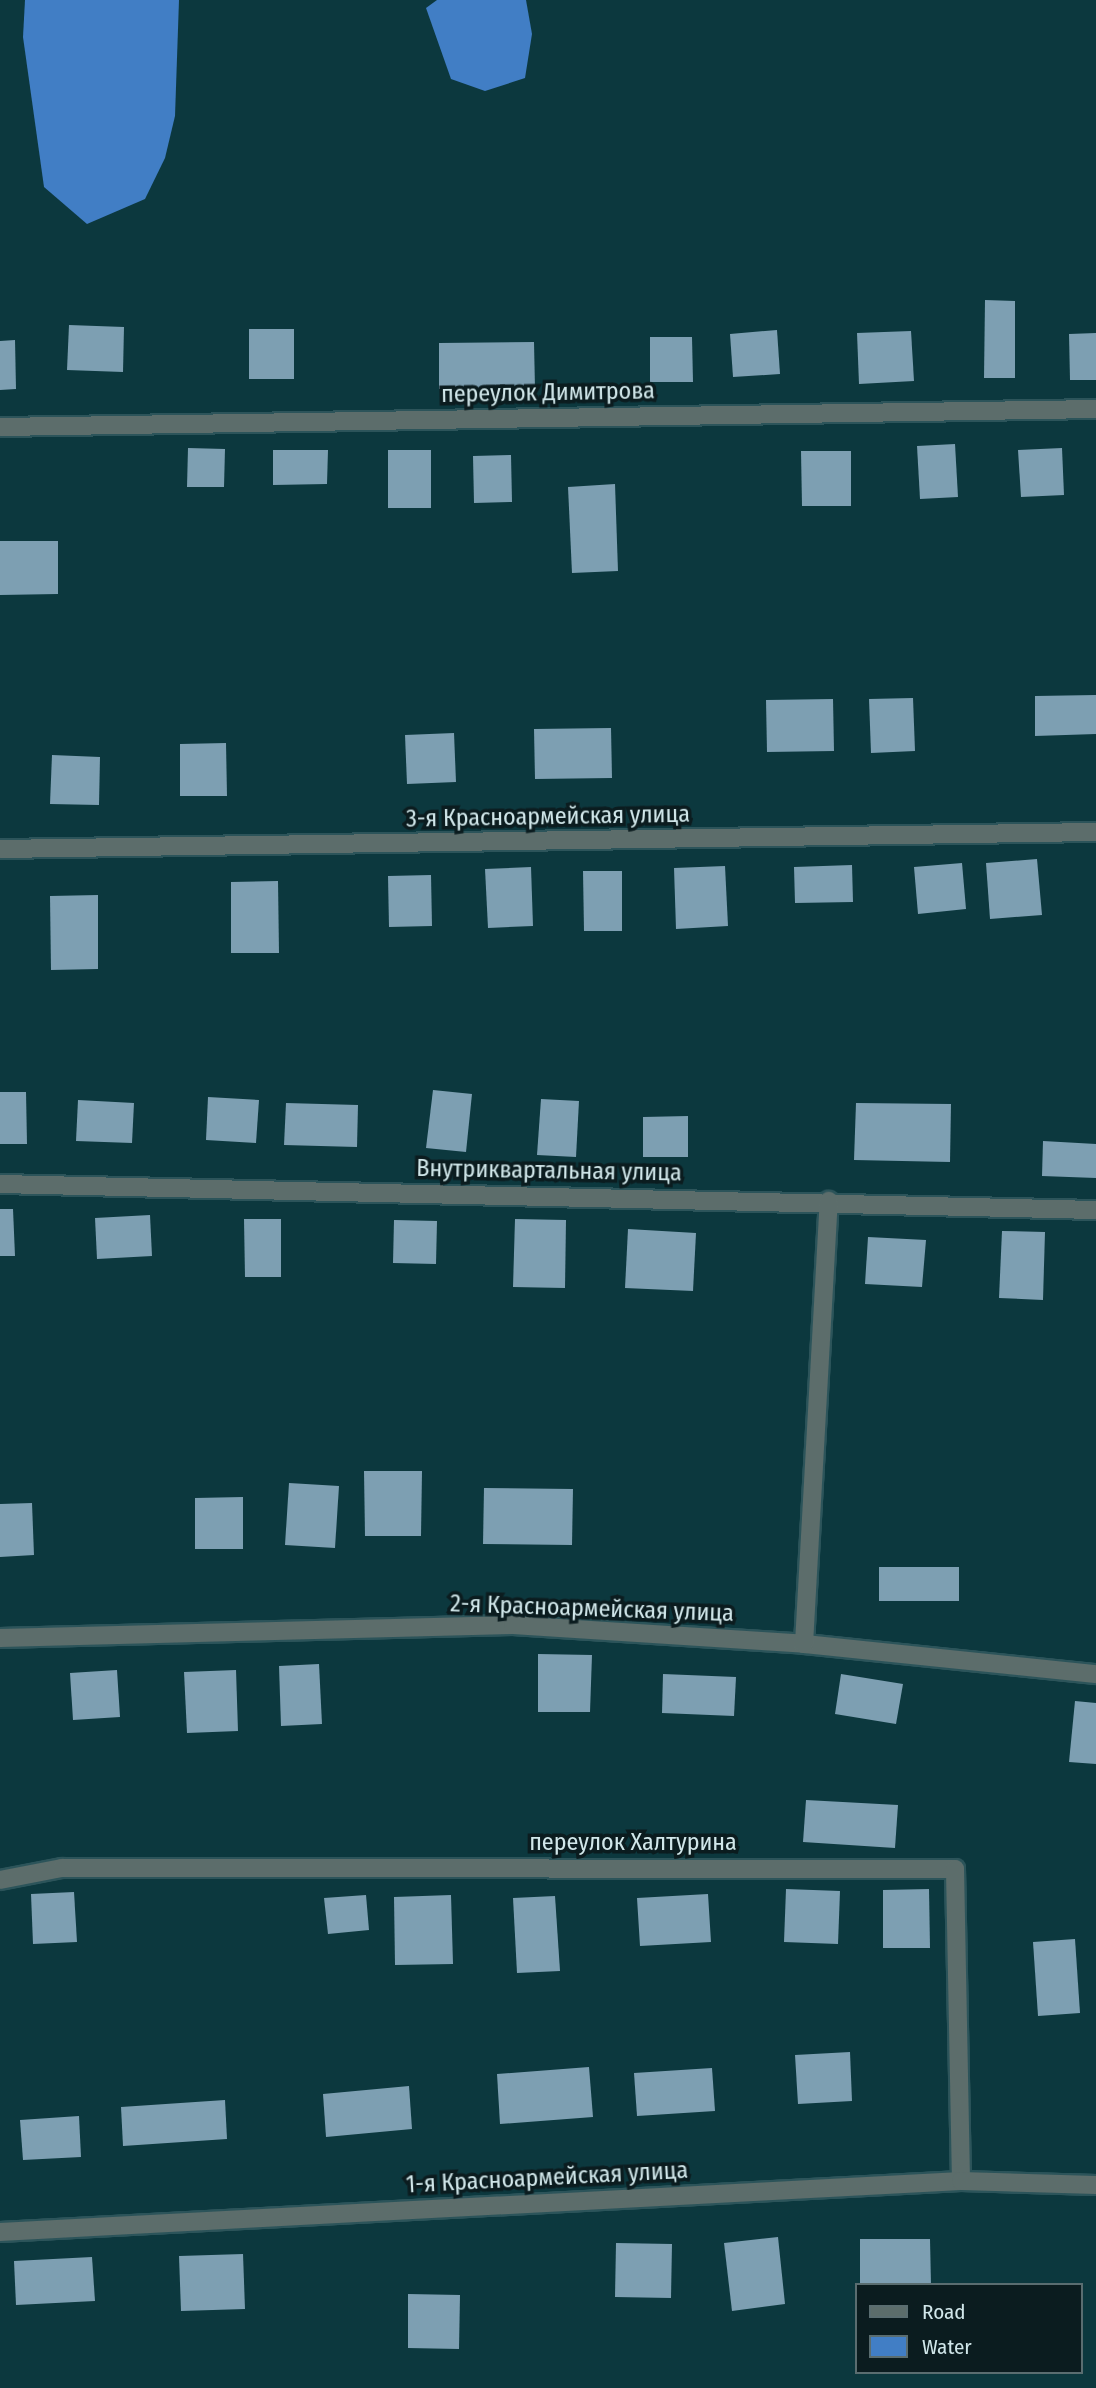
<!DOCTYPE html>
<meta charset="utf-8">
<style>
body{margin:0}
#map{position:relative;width:1096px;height:2388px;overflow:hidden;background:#0c383e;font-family:"Fira Sans Condensed",sans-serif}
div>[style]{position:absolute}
.water>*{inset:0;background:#417ec5}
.building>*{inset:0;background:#7d9fb2}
.roads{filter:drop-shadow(2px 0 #2c545a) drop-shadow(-2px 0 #2c545a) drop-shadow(0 2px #2c545a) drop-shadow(0 -2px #2c545a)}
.street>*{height:18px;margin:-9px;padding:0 9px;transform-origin:9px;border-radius:9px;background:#5c6d6b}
span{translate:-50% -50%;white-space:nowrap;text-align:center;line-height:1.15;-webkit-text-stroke:7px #0b1c1f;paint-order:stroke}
.street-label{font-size:24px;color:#d1e7ea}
.legend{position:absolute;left:855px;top:2283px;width:228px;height:91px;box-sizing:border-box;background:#0b1c1f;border:2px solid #5a6d70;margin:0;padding:9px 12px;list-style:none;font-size:21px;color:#d1e7ea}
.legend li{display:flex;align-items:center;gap:14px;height:35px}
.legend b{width:35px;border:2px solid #5a6d70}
</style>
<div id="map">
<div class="water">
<i style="clip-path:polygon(25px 0,179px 0,175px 116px,165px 158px,145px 199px,87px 224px,44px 187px,23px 37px)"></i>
<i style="clip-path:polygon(437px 0,526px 0,532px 34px,525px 78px,485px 91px,451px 79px,426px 8px)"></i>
</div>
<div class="building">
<i style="clip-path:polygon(985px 300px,1015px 301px,1015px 378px,984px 378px)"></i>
<i style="clip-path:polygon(69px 325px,124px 327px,123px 372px,67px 370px)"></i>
<i style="clip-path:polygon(249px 329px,294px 329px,294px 379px,249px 379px)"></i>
<i style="clip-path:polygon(777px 330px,780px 374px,733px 377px,730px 334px)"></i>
<i style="clip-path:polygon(911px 331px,914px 381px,859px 384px,857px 333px)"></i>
<i style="clip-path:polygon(1096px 333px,1096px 380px,1070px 380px,1069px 334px)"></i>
<i style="clip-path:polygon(650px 337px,692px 337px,693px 382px,650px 382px)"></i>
<i style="clip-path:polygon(15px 340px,16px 389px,0 390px,0 341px)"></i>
<i style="clip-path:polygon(534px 342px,535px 389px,439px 389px,439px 343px)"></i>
<i style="clip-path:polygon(955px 444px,958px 497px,920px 499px,917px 446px)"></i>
<i style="clip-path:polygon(188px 448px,225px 449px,224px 487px,187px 487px)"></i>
<i style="clip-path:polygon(1062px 448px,1064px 495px,1021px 497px,1018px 450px)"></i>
<i style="clip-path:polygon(273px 450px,328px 450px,327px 484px,273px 485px)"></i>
<i style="clip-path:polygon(388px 450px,431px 450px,431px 508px,388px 508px)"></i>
<i style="clip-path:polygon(801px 451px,851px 451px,851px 506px,802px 506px)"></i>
<i style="clip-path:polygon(511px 455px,512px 502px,474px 503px,473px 456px)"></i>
<i style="clip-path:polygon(615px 484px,618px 571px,572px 573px,568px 487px)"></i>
<i style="clip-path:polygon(0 541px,58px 541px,58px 594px,0 595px)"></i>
<i style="clip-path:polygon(1096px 695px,1096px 734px,1035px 736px,1035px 696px)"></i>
<i style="clip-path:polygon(913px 698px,915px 751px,871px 753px,869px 699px)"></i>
<i style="clip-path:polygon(833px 699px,834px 751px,767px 752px,766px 700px)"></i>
<i style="clip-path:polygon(611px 728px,612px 778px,535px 779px,534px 729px)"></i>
<i style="clip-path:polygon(454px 733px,456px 782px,407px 784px,405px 735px)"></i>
<i style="clip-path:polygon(226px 743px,227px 796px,180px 796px,180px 744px)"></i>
<i style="clip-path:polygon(52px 755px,100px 757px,99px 805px,50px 804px)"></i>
<i style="clip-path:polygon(1037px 859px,1042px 915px,990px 919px,986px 863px)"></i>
<i style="clip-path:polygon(962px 863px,966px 909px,918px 914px,914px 867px)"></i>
<i style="clip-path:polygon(852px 865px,853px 902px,795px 903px,794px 867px)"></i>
<i style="clip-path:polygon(725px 866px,728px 926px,676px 929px,674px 868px)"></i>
<i style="clip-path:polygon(531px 867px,533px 926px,488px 928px,485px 869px)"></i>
<i style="clip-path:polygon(583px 871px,622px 871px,622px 931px,584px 931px)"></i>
<i style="clip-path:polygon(431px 875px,432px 926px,389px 927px,388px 876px)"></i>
<i style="clip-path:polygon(278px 881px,279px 953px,231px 953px,231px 882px)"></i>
<i style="clip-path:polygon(98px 895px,98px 969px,51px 970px,50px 896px)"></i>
<i style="clip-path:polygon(433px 1090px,472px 1094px,466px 1152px,426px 1148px)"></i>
<i style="clip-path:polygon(0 1092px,26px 1092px,27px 1144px,0 1144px)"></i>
<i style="clip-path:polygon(208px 1097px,259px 1100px,256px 1143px,206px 1140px)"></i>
<i style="clip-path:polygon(541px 1099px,579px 1101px,576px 1157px,537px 1155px)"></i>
<i style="clip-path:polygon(78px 1100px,134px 1103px,132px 1143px,76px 1141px)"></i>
<i style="clip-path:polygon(286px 1103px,358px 1105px,357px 1147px,284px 1145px)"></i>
<i style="clip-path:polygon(856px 1103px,951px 1104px,950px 1162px,854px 1160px)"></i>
<i style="clip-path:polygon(688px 1116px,688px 1157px,643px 1157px,643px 1117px)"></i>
<i style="clip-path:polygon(1043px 1141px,1096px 1144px,1096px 1178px,1042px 1176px)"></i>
<i style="clip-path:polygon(0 1209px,13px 1209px,15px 1256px,0 1256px)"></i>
<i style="clip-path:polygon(150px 1215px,152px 1256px,97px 1259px,95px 1218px)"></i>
<i style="clip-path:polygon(244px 1219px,281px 1219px,281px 1277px,245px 1277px)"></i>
<i style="clip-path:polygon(515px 1219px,566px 1220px,565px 1288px,513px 1287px)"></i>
<i style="clip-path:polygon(394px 1220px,437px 1221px,436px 1264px,393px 1263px)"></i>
<i style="clip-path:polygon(628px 1229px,696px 1233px,693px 1291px,625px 1288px)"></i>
<i style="clip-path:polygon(1002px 1231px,1045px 1232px,1043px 1300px,999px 1298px)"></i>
<i style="clip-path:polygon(868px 1237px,926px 1240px,922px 1287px,865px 1284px)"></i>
<i style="clip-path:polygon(364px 1471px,422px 1471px,421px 1536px,365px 1536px)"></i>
<i style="clip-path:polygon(289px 1483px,339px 1486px,335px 1548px,285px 1545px)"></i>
<i style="clip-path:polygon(484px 1488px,573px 1489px,572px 1545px,483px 1544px)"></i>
<i style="clip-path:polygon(243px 1497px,243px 1549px,195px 1549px,195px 1498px)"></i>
<i style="clip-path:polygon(32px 1503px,34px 1555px,0 1557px,0 1504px)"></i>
<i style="clip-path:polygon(879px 1567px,959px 1567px,959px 1601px,879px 1601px)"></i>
<i style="clip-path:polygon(538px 1654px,592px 1655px,590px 1712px,538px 1712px)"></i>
<i style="clip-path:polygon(319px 1664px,322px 1724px,281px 1726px,279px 1666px)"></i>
<i style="clip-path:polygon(117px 1670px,120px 1717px,73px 1720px,70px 1673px)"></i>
<i style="clip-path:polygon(236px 1670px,238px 1731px,187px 1733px,184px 1672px)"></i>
<i style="clip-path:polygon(663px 1674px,736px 1677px,734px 1716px,662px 1713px)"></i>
<i style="clip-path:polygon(841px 1674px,903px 1684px,896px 1724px,835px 1714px)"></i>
<i style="clip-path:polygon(1075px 1701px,1096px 1703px,1096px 1764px,1069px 1762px)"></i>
<i style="clip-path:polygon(806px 1800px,898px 1805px,895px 1848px,803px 1842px)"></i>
<i style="clip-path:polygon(786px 1889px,840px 1891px,838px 1944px,784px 1942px)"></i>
<i style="clip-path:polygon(929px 1889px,930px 1948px,883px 1948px,883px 1890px)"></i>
<i style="clip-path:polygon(74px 1892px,77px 1942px,33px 1944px,31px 1894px)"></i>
<i style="clip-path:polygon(708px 1894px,711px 1942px,640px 1946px,637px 1898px)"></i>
<i style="clip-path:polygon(366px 1895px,369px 1930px,328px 1934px,324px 1898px)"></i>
<i style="clip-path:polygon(451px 1895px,453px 1964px,395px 1965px,394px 1897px)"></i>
<i style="clip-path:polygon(555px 1896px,560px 1971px,517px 1973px,513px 1898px)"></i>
<i style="clip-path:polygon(1075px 1939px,1080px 2013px,1038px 2016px,1033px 1942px)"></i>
<i style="clip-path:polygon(850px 2052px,852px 2101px,798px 2104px,795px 2055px)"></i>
<i style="clip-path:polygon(589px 2067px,593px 2117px,500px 2124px,497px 2074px)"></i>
<i style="clip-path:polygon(712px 2068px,715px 2111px,637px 2116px,634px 2073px)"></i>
<i style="clip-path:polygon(409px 2086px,412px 2129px,326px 2137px,323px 2094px)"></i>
<i style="clip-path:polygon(225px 2100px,227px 2139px,123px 2146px,121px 2107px)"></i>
<i style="clip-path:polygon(79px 2116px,81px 2157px,23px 2160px,20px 2120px)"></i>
<i style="clip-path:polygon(778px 2237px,785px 2304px,732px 2311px,724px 2243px)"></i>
<i style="clip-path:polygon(860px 2239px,930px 2239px,931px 2285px,860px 2285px)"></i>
<i style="clip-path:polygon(616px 2243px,672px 2244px,671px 2298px,615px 2297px)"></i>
<i style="clip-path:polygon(243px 2254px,245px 2309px,181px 2311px,179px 2256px)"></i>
<i style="clip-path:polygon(92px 2257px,95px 2301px,16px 2305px,14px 2261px)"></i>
<i style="clip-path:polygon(408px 2294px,460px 2295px,459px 2349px,408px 2348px)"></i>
</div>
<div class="roads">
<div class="street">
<i style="left:0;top:427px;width:1096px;rotate:-0.94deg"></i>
<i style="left:0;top:849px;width:1096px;rotate:-0.89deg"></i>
<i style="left:0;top:1184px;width:1096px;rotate:1.36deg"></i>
<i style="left:0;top:1638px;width:513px;rotate:-1.45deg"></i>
<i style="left:513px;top:1625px;width:292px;rotate:3.7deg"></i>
<i style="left:804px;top:1644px;width:294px;rotate:5.9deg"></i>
<i style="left:804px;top:1644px;width:444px;rotate:-86.8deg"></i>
<i style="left:0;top:1880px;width:63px;rotate:-11deg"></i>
<i style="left:62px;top:1868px;width:893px;rotate:0.06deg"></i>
<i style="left:955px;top:1869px;width:312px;rotate:88.9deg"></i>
<i style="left:0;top:2232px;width:962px;rotate:-3.04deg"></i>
<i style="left:961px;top:2181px;width:135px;rotate:1.7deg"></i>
</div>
</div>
<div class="street-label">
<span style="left:548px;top:393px;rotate:-1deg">переулок Димитрова</span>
<span style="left:548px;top:817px;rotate:-1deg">3-я Красноармейская улица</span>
<span style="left:549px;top:1171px;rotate:1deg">Внутриквартальная улица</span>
<span style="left:592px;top:1609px;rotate:2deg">2-я Красноармейская улица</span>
<span style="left:633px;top:1843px">переулок Халтурина</span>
<span style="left:547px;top:2178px;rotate:-3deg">1-я Красноармейская улица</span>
</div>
<ul class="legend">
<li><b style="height:9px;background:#5c6d6b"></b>Road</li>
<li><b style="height:19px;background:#417ec5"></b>Water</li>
</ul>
</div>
